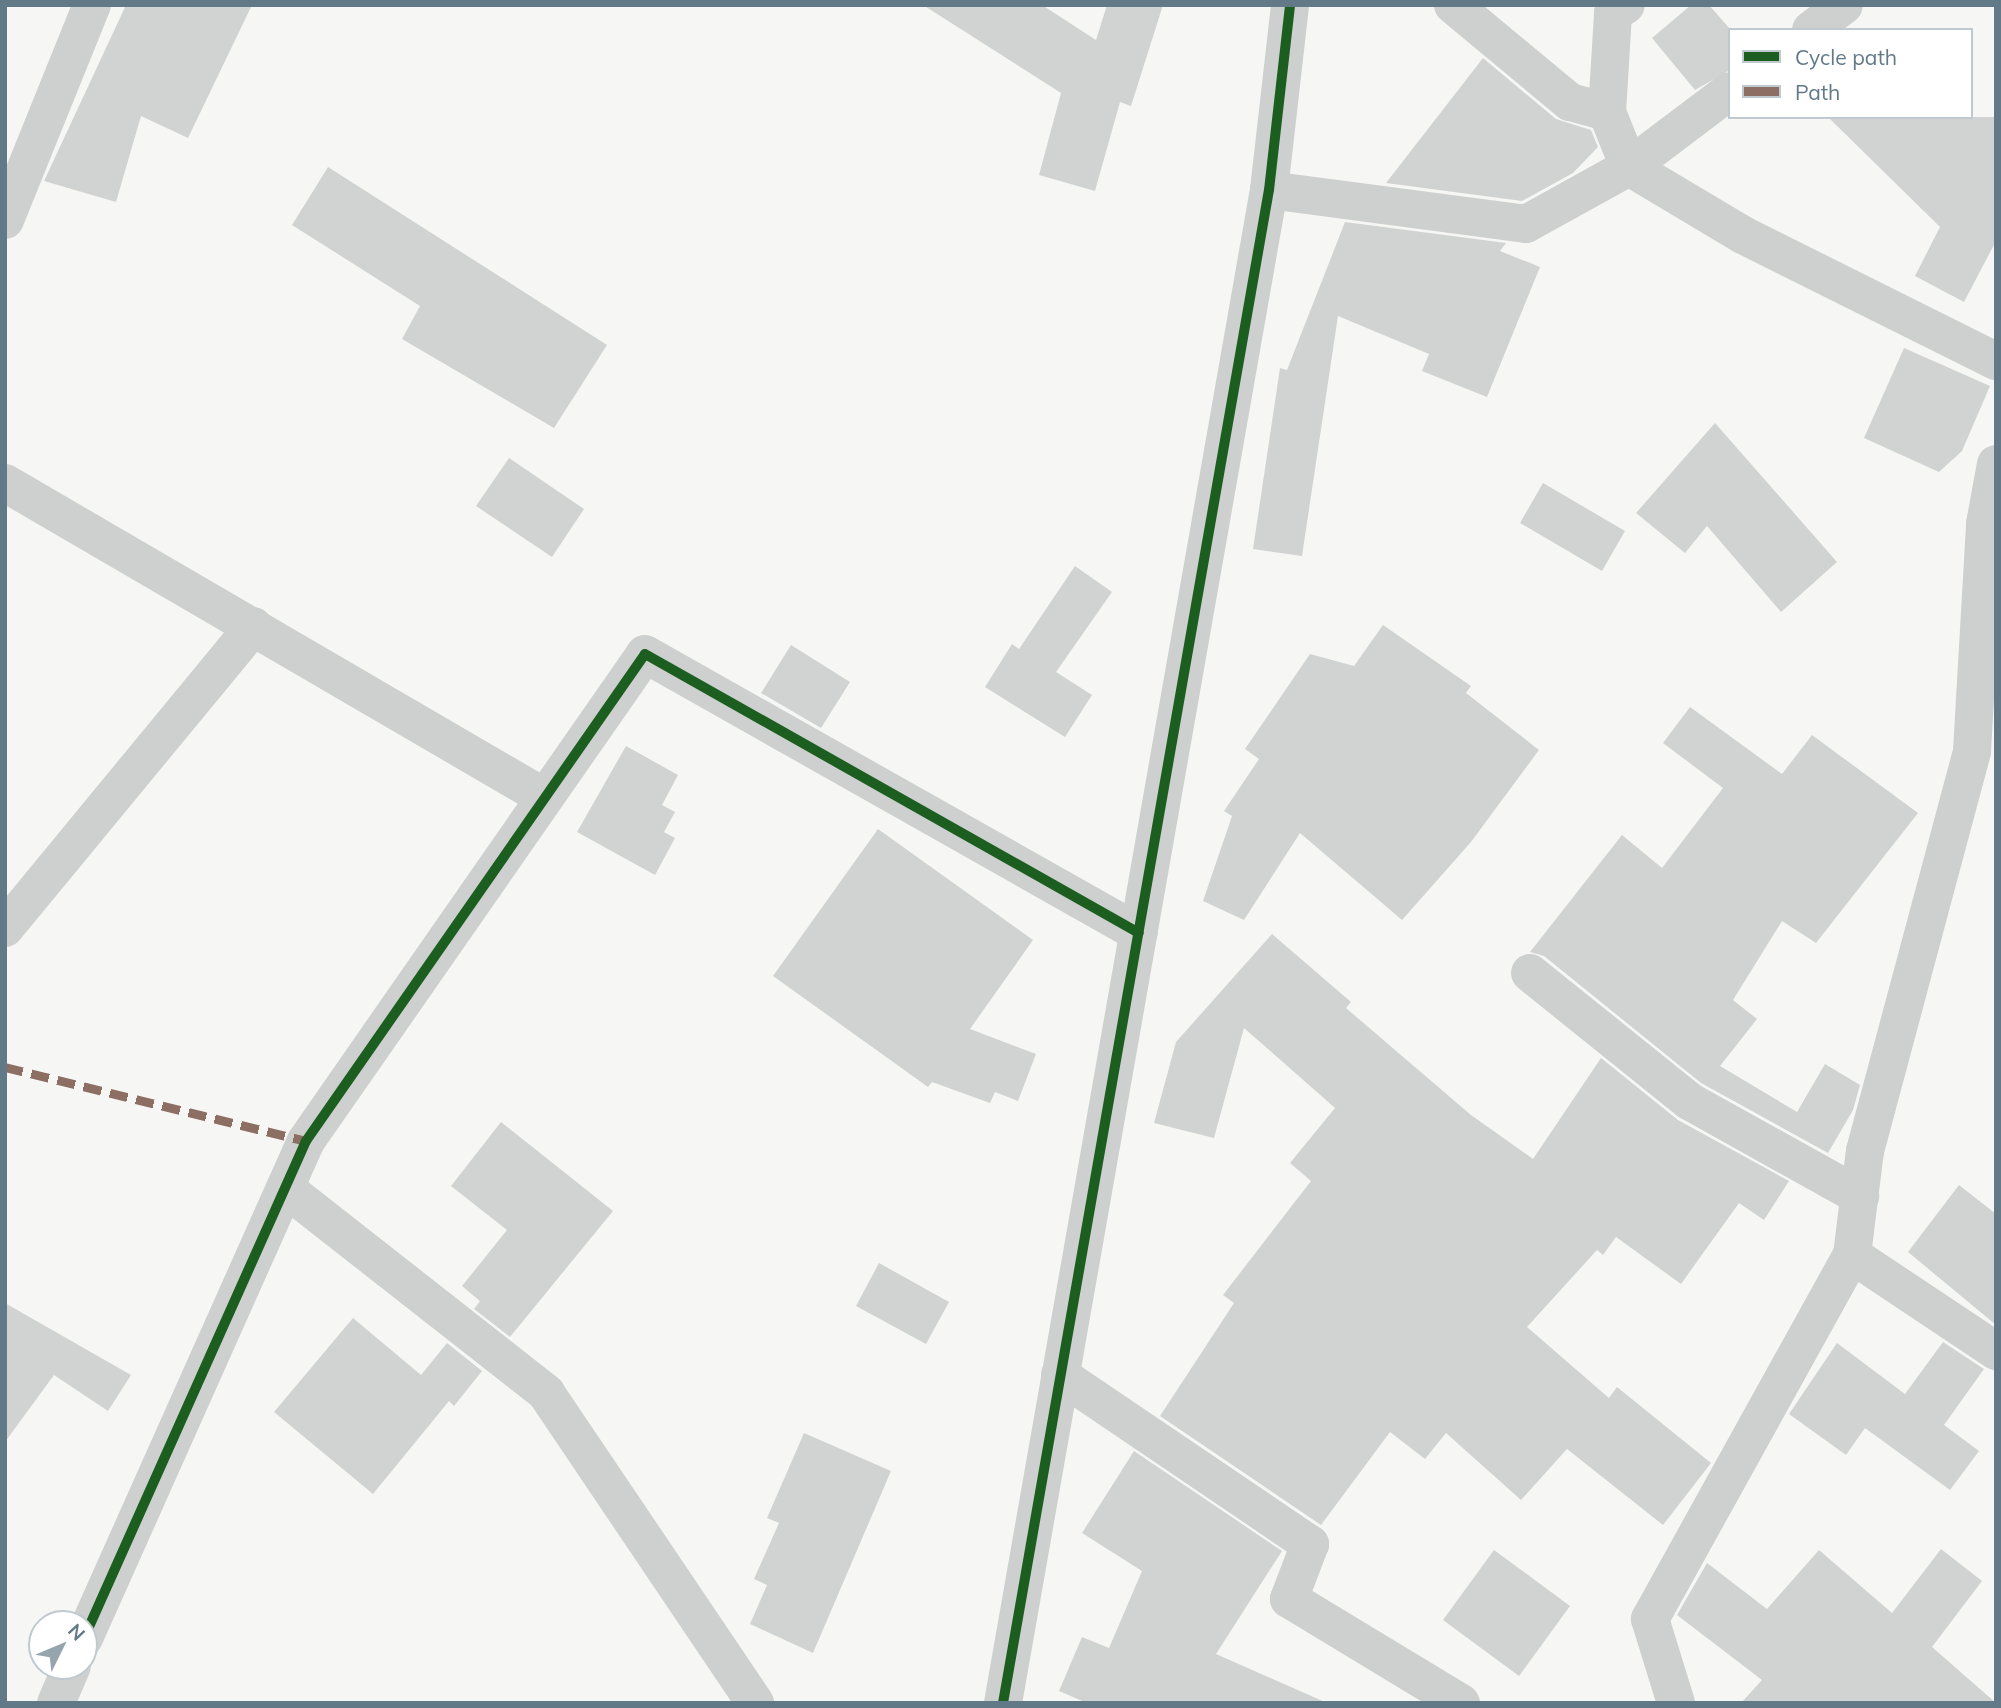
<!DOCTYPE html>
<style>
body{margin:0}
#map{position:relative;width:2001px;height:1708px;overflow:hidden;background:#f6f6f4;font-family:Mulish,sans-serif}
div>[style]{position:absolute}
.building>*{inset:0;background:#d1d3d3}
.minor>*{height:38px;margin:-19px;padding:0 19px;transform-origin:19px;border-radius:19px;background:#cecfcf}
.tertiary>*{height:38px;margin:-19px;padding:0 19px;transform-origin:19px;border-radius:19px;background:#cecfcf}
.quiet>*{height:9px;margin-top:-4.5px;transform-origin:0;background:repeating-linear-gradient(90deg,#8d6e63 0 18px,transparent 0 27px)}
.cycleway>*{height:10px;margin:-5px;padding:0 5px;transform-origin:5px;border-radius:5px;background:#1b5e20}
span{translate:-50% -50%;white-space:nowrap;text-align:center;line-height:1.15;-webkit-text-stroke:7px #fff;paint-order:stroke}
.frame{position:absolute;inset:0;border:7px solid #627987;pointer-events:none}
.legend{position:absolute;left:1728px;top:28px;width:245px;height:91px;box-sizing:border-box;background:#fff;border:2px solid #c0c9cf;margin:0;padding:9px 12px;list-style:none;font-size:21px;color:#627987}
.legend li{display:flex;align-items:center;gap:14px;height:35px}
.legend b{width:35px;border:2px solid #c0c9cf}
.north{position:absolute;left:28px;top:1610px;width:70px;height:70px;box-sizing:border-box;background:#fff;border:2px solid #c0c9cf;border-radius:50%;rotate:47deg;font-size:19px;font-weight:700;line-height:28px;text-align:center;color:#627987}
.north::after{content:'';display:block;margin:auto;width:24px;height:32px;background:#96a5ad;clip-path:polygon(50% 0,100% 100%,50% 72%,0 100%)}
</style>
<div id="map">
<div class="building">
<i style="clip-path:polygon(126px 5px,252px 5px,188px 138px,141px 116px,116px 202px,44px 181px)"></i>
<i style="clip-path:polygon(923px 5px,1042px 5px,1096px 40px,1107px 5px,1163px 5px,1131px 106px,1120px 102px,1095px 191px,1039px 175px,1061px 93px)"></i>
<i style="clip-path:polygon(1691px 5px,1709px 5px,1730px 29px,1730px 70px,1695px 90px,1652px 38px)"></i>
<i style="clip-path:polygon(1483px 58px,1556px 119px,1591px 130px,1598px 147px,1573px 173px,1522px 201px,1386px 183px)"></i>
<i style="clip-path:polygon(1828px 117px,1996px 117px,1996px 241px,1964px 302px,1915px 276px,1940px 227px)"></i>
<i style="clip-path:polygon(328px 167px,607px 345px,554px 428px,402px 339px,420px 306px,292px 225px)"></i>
<i style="clip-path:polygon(1345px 222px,1506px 243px,1500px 251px,1540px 267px,1487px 397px,1422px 371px,1429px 354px,1338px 316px,1302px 556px,1253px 549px,1280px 368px,1287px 370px)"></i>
<i style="clip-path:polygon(1904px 348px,1990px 386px,1962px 451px,1939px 472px,1864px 438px)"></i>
<i style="clip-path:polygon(1715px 423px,1837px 562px,1781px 612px,1707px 526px,1685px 553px,1636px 513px)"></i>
<i style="clip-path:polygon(509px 458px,584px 509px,552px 557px,476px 506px)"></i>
<i style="clip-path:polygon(1543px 483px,1625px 531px,1602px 571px,1520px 523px)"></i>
<i style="clip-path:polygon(1075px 566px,1112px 592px,1056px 672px,1092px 695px,1065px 737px,985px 687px,1012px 644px,1019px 649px)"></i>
<i style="clip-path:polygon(1383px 625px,1471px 686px,1466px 693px,1539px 750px,1471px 842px,1402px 920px,1300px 833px,1244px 920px,1203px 901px,1232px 816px,1224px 811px,1259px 759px,1245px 749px,1310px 654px,1354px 666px)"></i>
<i style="clip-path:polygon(791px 645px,850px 682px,821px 728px,761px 693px)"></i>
<i style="clip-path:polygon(1690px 707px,1782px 774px,1812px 735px,1918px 813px,1816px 943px,1782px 921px,1733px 1000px,1757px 1019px,1720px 1066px,1797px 1112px,1825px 1064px,1860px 1085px,1853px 1110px,1828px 1153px,1701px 1083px,1544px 956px,1530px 952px,1622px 835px,1662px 868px,1723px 788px,1663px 743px)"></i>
<i style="clip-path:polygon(626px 746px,678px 775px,662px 805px,675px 812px,664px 832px,675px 838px,655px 875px,577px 832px)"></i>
<i style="clip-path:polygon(878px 829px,1033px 940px,970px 1029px,1036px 1054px,1018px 1101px,995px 1092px,990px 1103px,932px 1082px,928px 1087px,773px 976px)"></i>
<i style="clip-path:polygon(1272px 934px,1351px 1002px,1346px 1008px,1471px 1115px,1533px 1159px,1601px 1058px,1678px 1120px,1789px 1181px,1764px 1220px,1739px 1203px,1681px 1284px,1616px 1237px,1603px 1255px,1597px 1250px,1527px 1327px,1609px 1398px,1617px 1387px,1711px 1463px,1663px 1525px,1567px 1449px,1521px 1500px,1446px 1433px,1425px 1459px,1390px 1432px,1321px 1525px,1160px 1416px,1234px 1303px,1223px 1295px,1311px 1181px,1290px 1163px,1335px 1108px,1244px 1028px,1214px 1138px,1154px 1123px,1176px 1042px)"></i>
<i style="clip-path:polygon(501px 1122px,613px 1211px,510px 1337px,474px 1309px,480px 1301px,462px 1286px,507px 1230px,451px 1186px)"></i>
<i style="clip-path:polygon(1959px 1185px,1996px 1214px,1996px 1325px,1908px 1252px)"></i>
<i style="clip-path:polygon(879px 1263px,949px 1302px,926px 1344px,856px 1306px)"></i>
<i style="clip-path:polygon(5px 1303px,131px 1375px,108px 1411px,54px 1375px,5px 1442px)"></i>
<i style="clip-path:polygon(353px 1318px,421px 1375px,447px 1343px,482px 1371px,454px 1406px,449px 1401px,373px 1494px,274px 1412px)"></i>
<i style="clip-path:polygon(1943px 1342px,1984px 1369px,1944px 1425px,1979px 1451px,1950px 1490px,1865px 1428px,1846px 1455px,1789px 1414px,1837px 1343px,1905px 1394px)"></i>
<i style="clip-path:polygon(804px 1433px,891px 1471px,813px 1653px,750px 1624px,767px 1585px,754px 1579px,779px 1523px,767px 1518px)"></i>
<i style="clip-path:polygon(1134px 1451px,1282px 1551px,1216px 1654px,1327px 1703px,1087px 1703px,1059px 1691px,1082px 1637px,1109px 1648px,1142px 1571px,1082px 1533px)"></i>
<i style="clip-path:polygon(1941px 1549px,1982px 1581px,1932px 1647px,1996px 1703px,1741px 1703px,1762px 1680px,1677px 1615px,1707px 1563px,1767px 1609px,1819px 1550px,1892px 1613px)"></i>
<i style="clip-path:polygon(1494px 1550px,1570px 1606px,1519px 1676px,1443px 1620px)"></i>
</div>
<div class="minor">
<i style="left:1453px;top:5px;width:152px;rotate:39.7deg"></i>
<i style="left:1570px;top:102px;width:38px;rotate:15deg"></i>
<i style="left:1607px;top:112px;width:59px;rotate:68.2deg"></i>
<i style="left:1629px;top:167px;width:133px;rotate:30.8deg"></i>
<i style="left:1743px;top:235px;width:283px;rotate:26.5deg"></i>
<i style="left:1811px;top:30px;width:41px;rotate:-37.1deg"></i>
<i style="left:1607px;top:112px;width:99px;rotate:-86.5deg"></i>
<i style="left:1613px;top:13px;width:15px;rotate:-32deg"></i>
<i style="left:1269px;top:190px;width:259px;rotate:7.5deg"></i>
<i style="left:1526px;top:224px;width:118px;rotate:-29deg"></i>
<i style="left:1629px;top:167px;width:126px;rotate:-37deg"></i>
<i style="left:5px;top:220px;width:232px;rotate:-68deg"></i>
<i style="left:5px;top:483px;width:624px;rotate:30.22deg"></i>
<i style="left:5px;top:928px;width:391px;rotate:-50.5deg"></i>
<i style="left:1530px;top:973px;width:204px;rotate:38.8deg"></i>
<i style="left:1689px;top:1101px;width:196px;rotate:29.1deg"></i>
<i style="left:285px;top:1188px;width:332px;rotate:38.1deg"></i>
<i style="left:546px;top:1393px;width:374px;rotate:56deg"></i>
<i style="left:1852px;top:1255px;width:173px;rotate:33.7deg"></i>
<i style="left:1060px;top:1375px;width:302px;rotate:34.1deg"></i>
<i style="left:1310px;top:1544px;width:59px;rotate:110.9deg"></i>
<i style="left:1289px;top:1599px;width:201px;rotate:31.2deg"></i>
<i style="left:84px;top:1638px;width:544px;rotate:-65.93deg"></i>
<i style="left:306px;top:1141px;width:593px;rotate:-55.16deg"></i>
<i style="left:645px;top:654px;width:567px;rotate:29.46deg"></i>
<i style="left:56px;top:1703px;width:40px;rotate:-66.6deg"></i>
<i style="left:1676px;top:1703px;width:88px;rotate:-107.2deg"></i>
<i style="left:1650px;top:1619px;width:416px;rotate:-61deg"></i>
<i style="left:1852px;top:1255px;width:105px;rotate:-82.9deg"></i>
<i style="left:1865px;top:1151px;width:414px;rotate:-75deg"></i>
<i style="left:1972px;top:751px;width:227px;rotate:-86.7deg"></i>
<i style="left:1985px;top:524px;width:61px;rotate:-79.6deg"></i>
</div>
<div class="tertiary">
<i style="left:1003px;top:1703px;width:1536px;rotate:-80.03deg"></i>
<i style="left:1269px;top:190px;width:186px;rotate:-83.5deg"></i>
</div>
<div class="quiet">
<i style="left:5px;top:1067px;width:310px;rotate:13.8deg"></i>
</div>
<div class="cycleway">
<i style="left:84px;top:1638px;width:544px;rotate:-65.93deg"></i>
<i style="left:306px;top:1141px;width:593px;rotate:-55.16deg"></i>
<i style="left:645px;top:654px;width:567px;rotate:29.46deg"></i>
<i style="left:1003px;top:1703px;width:1536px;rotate:-80.03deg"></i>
<i style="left:1269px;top:190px;width:186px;rotate:-83.5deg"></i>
</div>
<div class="frame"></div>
<ul class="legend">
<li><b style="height:9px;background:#1b5e20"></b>Cycle path</li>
<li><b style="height:9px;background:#8d6e63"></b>Path</li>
</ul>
<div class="north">N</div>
</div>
